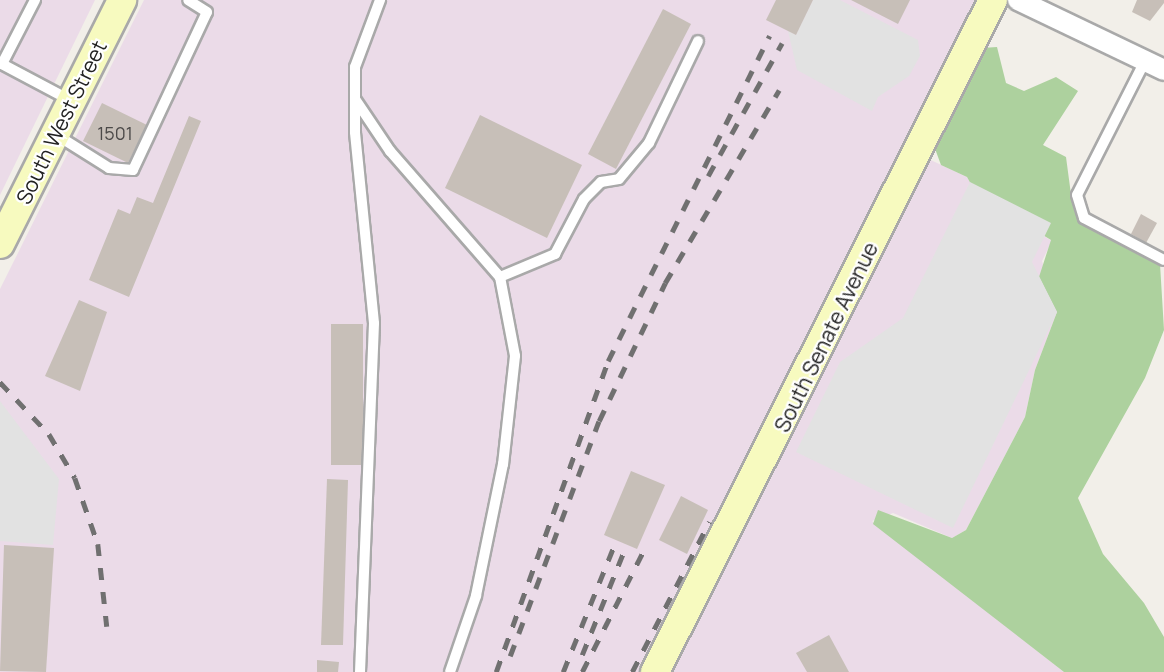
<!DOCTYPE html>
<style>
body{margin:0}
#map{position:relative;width:1164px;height:672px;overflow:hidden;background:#f2efe9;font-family:Manrope,sans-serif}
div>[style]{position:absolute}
.industrial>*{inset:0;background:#ebdbe8}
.forest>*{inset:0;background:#add19e}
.parking>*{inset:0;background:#e2e2e2}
.building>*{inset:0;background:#c7bfb8}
.roads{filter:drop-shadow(2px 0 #a9a9a9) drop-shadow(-2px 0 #a9a9a9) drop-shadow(0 2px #a9a9a9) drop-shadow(0 -2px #a9a9a9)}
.lane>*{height:10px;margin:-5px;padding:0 5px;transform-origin:5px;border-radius:5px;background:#fff}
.street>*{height:20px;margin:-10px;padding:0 10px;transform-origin:10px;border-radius:10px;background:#fff}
.secondary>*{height:28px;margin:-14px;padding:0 14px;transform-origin:14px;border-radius:14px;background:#f7fabf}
.rail>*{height:4.5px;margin-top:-2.25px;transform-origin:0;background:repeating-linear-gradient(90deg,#707070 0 12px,transparent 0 24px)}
span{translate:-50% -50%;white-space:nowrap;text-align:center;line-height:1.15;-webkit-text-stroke:4.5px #fff;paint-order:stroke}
.number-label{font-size:18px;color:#4b4948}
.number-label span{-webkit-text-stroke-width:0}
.street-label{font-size:21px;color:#222}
</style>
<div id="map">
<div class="industrial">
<i style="clip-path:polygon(0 0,95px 0,0 195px)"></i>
<i style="clip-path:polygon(144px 0,975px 0,905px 148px,967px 177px,977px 195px,1052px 241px,1042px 261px,1057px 312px,1035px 370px,1025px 417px,966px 530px,952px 538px,893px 513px,872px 521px,1064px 672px,0 672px,0 289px)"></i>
</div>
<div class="forest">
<i style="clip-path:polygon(997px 47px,1006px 83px,1024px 91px,1056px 77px,1078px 91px,1043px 145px,1066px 157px,1072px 202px,1082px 224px,1160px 264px,1164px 330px,1145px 378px,1078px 498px,1103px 554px,1144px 603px,1164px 637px,1164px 672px,1064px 672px,873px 524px,878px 510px,952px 538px,966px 530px,1025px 417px,1035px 370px,1057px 312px,1039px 277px,1051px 240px,977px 195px,967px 177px,941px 165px,934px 146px,982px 48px)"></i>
</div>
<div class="parking">
<i style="clip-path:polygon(813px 0,840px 0,918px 40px,920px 56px,909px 76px,878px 97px,872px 111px,797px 70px,788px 31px,796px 35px)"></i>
<i style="clip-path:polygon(970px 182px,1051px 223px,1032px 262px,1057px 312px,953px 528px,796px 452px,840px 362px,903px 318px)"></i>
<i style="clip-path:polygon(0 401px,59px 479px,53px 545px,0 541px)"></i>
</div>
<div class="building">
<i style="clip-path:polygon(776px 0,813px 0,796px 35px,766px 20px)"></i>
<i style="clip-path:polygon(851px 0,910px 0,898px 24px)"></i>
<i style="clip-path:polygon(1137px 0,1164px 0,1164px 3px,1150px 21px,1132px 12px)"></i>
<i style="clip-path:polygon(663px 9px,691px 24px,616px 169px,588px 154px)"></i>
<i style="clip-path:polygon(102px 103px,147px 125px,128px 163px,83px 141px)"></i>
<i style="clip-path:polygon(480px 115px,582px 165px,547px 238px,445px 188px)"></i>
<i style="clip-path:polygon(189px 116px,201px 121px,129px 297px,89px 280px,118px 209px,130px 214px,137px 197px,153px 203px)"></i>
<i style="clip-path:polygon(1141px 214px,1157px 223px,1146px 243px,1131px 234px)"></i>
<i style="clip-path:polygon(79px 300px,107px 312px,80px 391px,45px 376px)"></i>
<i style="clip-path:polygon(331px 324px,363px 324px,363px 465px,331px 465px)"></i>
<i style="clip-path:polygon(631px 471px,665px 485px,637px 549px,604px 535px)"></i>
<i style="clip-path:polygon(327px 479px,348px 480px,343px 645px,321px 645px)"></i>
<i style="clip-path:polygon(681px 496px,708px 510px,687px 554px,659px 540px)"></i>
<i style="clip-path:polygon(4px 545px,54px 548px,46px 672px,0 671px)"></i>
<i style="clip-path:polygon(829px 635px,849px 672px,807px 672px,796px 653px)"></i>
<i style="clip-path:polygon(317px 660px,339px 662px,338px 672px,317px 672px)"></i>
</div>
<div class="roads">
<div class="lane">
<i style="left:1145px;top:61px;width:150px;rotate:116.9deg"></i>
<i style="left:1077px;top:195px;width:24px;rotate:73deg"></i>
<i style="left:1084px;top:218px;width:90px;rotate:27.7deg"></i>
<i style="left:0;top:63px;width:79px;rotate:27.9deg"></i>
<i style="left:2px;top:64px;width:72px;rotate:-62.7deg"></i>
<i style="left:355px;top:99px;width:63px;rotate:56.1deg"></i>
<i style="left:390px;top:151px;width:167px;rotate:48.9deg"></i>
<i style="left:500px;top:277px;width:80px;rotate:79.2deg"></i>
<i style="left:515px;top:356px;width:109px;rotate:96.3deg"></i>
<i style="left:503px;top:464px;width:135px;rotate:101.6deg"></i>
<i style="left:476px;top:596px;width:80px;rotate:108.9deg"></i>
<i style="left:55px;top:134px;width:64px;rotate:32.2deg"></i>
<i style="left:109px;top:168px;width:24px;rotate:5deg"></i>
<i style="left:133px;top:170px;width:174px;rotate:-64.9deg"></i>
<i style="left:207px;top:12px;width:22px;rotate:-148deg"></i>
<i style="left:500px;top:277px;width:60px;rotate:-22.7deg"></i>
<i style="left:555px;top:254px;width:62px;rotate:-62.2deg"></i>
<i style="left:584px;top:199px;width:24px;rotate:-45deg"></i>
<i style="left:601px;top:182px;width:18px;rotate:-9deg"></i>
<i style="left:619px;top:179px;width:47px;rotate:-50.2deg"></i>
<i style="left:649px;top:143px;width:113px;rotate:-64.3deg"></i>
<i style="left:360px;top:672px;width:349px;rotate:-87.7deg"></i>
<i style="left:374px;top:323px;width:192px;rotate:-95.7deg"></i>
<i style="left:355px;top:132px;width:65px;rotate:-90deg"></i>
<i style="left:355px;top:67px;width:72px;rotate:-69.5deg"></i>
</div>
<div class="street">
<i style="left:1018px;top:0;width:162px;rotate:25.6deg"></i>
</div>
<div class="secondary">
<i style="left:0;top:244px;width:273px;rotate:-63.4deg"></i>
<i style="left:655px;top:672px;width:752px;rotate:-63.3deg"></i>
</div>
</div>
<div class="rail">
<i style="left:708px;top:176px;width:152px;rotate:-60.9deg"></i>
<i style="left:0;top:382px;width:71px;rotate:46.7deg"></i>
<i style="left:49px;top:434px;width:51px;rotate:59.4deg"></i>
<i style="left:75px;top:478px;width:70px;rotate:70.8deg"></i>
<i style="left:98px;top:544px;width:83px;rotate:83.8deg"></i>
<i style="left:582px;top:655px;width:118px;rotate:-68deg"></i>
<i style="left:510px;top:656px;width:251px;rotate:-69.3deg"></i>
<i style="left:599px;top:421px;width:153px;rotate:-64.4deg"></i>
<i style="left:665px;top:283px;width:224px;rotate:-59.4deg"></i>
<i style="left:496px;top:672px;width:331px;rotate:-70.2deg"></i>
<i style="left:608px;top:361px;width:363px;rotate:-63.6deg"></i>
<i style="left:563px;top:672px;width:141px;rotate:-68deg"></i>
<i style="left:582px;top:672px;width:139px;rotate:-63.1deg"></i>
<i style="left:632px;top:672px;width:169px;rotate:-62.8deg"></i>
</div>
<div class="number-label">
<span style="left:115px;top:133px">1501</span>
</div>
<div class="street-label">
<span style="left:61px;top:122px;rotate:-64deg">South West Street</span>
<span style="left:826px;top:337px;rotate:-64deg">South Senate Avenue</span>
</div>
</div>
